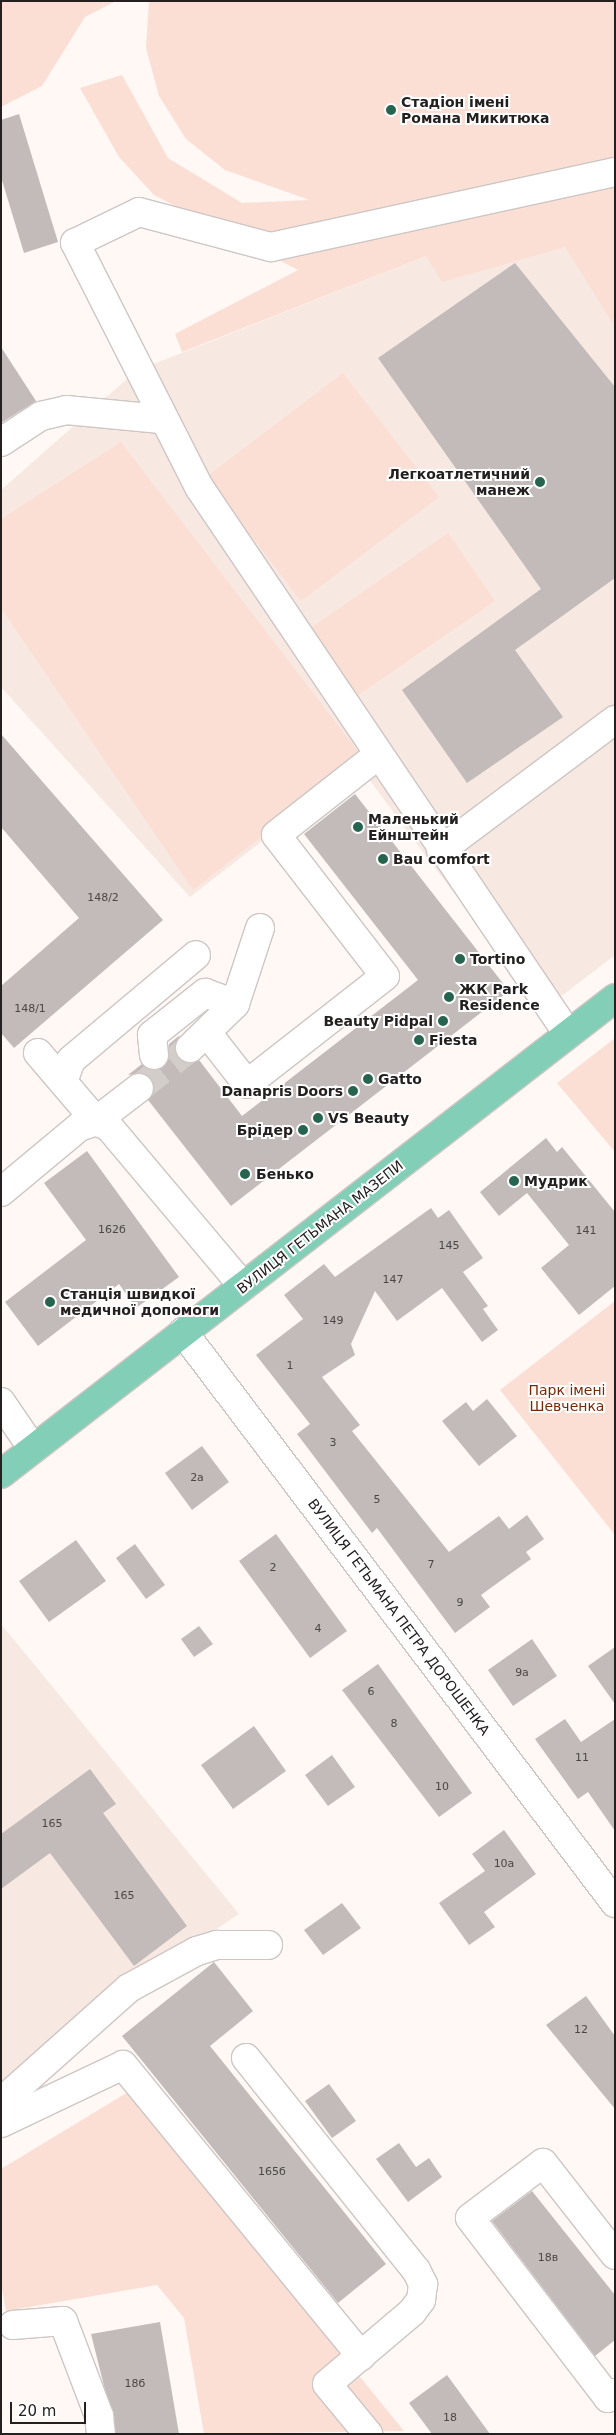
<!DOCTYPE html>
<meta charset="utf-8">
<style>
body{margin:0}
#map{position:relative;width:616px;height:2435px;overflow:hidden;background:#fff8f5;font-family:"DejaVu Sans",sans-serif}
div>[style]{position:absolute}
.built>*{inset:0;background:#f7e8e2}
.green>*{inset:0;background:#fbdfd5}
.building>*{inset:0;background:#c2bbb9}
.minor-tunnel>*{height:28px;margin-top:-14px;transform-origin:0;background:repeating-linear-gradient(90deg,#d3cdca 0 28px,transparent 0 42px)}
.roads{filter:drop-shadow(1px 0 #cdc6c4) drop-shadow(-1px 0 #cdc6c4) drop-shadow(0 1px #cdc6c4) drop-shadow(0 -1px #cdc6c4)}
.minor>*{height:28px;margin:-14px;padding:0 14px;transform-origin:14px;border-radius:14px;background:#fff}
.major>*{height:28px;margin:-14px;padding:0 14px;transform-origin:14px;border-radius:14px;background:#83ceb7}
.dots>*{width:14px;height:14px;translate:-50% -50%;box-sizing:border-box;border:2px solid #fff;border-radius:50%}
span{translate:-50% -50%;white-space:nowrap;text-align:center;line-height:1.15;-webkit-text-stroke:4px #fff;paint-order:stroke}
.number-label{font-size:11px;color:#4b4746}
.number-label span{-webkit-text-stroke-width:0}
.poi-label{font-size:14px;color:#23201f;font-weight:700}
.left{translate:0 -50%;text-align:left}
.right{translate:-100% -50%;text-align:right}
.street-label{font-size:14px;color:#23201f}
.park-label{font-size:14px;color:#772906}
.frame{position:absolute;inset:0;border:2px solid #23201f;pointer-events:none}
.scale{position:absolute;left:10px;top:2402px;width:76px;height:22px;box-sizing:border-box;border:2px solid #23201f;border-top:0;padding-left:6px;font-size:15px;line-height:18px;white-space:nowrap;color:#23201f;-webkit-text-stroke:4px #fff;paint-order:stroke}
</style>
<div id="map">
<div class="built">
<i style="clip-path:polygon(615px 181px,615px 955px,542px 1011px,359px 766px,190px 897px,1px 687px,1px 490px,136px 371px)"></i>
<i style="clip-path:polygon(1px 1624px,239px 1914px,87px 2014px,1px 2097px)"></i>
</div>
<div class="green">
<i style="clip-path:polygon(1px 1px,116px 1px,85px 17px,42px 86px,1px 107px)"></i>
<i style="clip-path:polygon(149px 1px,615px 1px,615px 327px,565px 247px,442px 282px,426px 256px,182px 352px,175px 334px,298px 270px,154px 195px,119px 157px,80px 88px,122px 75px,168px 158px,242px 203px,309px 200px,225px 170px,186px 139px,159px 96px,146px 48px)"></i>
<i style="clip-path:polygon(343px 373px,439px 497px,301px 601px,206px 477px)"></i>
<i style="clip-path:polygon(121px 442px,363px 758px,193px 890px,1px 608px,1px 519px)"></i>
<i style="clip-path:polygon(448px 533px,495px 601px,357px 696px,309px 629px)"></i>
<i style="clip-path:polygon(615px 1038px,615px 1152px,557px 1083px)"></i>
<i style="clip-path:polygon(615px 1301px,615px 1535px,500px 1390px)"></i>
<i style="clip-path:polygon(128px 2092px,404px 2431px,204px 2434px,184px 2318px,157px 2285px,6px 2311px,1px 2283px,1px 2169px)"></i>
</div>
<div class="building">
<i style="clip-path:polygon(19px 114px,58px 242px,24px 253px,1px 177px,1px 120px)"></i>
<i style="clip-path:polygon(515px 263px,615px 387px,615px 578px,515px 650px,563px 717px,467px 783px,402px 690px,541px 589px,378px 358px)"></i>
<i style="clip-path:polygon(1px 347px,36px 401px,1px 423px)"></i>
<i style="clip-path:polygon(1px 734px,163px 920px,14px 1048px,1px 1033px,1px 986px,79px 918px,1px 827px)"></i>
<i style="clip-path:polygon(355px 794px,509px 991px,231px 1206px,148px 1100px,154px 1086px,151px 1078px,144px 1073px,128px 1075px,142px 1064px,155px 1071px,163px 1067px,169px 1044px,180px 1035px,175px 1044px,179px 1059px,186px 1063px,199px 1060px,242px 1116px,418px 980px,304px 834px)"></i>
<i style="clip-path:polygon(546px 1138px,557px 1152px,562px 1147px,615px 1212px,615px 1286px,579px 1315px,541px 1268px,569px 1245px,527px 1193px,499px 1216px,480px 1192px)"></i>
<i style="clip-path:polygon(87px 1151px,179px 1277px,136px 1308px,119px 1284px,38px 1346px,5px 1302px,86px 1240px,44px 1183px)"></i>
<i style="clip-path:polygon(431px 1208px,438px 1218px,449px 1210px,483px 1258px,463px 1272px,488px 1306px,483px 1309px,498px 1330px,482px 1342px,442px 1288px,397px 1321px,375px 1291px,351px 1344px,355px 1355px,322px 1377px,360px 1425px,352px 1431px,449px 1552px,499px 1516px,509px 1529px,527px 1515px,544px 1539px,526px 1552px,531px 1559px,481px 1595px,490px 1607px,455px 1633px,377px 1528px,372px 1533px,297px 1434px,310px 1424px,256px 1355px,303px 1319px,284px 1295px,324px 1264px,335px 1277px)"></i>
<i style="clip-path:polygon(487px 1399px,517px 1436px,479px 1466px,442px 1421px,466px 1402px,473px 1411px)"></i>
<i style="clip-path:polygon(202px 1446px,229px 1482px,192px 1510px,165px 1473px)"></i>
<i style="clip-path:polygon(276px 1534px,347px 1631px,310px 1658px,239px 1561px)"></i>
<i style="clip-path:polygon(76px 1540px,106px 1581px,49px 1622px,19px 1581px)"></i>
<i style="clip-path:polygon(135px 1544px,165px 1585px,146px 1599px,116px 1558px)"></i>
<i style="clip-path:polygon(199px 1626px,213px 1644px,194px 1657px,181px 1639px)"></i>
<i style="clip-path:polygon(532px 1639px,557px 1676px,513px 1706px,488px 1670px)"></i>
<i style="clip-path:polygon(615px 1647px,615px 1704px,588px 1666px)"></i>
<i style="clip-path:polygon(378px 1664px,472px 1793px,439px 1817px,342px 1690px)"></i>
<i style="clip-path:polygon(565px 1719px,581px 1742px,615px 1719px,615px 1831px,588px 1792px,578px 1799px,535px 1739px)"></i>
<i style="clip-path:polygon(254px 1726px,286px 1771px,233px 1809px,201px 1765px)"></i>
<i style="clip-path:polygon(332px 1755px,355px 1787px,328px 1806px,305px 1775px)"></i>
<i style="clip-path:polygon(90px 1769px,116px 1804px,103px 1813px,187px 1926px,134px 1966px,50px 1853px,1px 1889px,1px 1834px)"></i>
<i style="clip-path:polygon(504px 1830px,536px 1874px,484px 1912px,495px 1927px,469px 1945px,439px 1903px,485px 1871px,472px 1854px)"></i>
<i style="clip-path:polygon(342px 1903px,361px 1928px,323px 1955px,304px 1930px)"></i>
<i style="clip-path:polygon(214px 1962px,253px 2011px,210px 2046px,386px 2264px,338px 2303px,122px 2036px)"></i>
<i style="clip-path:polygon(586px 1996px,615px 2036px,615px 2109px,546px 2025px)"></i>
<i style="clip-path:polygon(329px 2084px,356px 2121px,332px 2138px,305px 2101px)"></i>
<i style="clip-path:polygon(399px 2143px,416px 2167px,429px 2158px,442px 2177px,408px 2202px,376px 2159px)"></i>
<i style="clip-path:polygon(532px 2191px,615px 2295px,615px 2340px,595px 2356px,492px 2221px)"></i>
<i style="clip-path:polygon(160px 2322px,179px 2434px,116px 2434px,91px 2334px)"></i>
<i style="clip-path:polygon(447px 2375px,490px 2434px,432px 2434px,409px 2403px)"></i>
</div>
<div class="minor-tunnel">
<i style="left:139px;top:1088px;width:65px;rotate:-38.1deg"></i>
</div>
<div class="roads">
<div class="minor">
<i style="left:1px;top:442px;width:48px;rotate:-33deg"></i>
<i style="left:41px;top:416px;width:26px;rotate:-13deg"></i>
<i style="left:66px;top:410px;width:95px;rotate:5.4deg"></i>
<i style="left:441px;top:850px;width:217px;rotate:-36.8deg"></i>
<i style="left:208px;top:1034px;width:63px;rotate:52deg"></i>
<i style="left:247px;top:1084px;width:175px;rotate:-38deg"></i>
<i style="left:385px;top:976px;width:178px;rotate:-127.7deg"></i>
<i style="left:276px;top:835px;width:130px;rotate:-38.1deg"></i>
<i style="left:568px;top:1034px;width:660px;rotate:-124deg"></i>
<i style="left:199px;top:487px;width:274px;rotate:-116.9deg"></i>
<i style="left:75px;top:243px;width:71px;rotate:-25.8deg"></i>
<i style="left:139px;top:212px;width:137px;rotate:14.9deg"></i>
<i style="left:271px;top:247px;width:352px;rotate:-12.3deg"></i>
<i style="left:190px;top:1048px;width:63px;rotate:-44.4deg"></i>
<i style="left:235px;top:1004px;width:80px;rotate:-71.8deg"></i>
<i style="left:38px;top:1053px;width:89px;rotate:49.5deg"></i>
<i style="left:96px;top:1121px;width:54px;rotate:-37.5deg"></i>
<i style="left:154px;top:1055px;width:20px;rotate:-96deg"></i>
<i style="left:152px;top:1035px;width:68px;rotate:-38.4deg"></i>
<i style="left:205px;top:993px;width:32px;rotate:20deg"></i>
<i style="left:63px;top:1082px;width:23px;rotate:-70deg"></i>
<i style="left:71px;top:1060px;width:163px;rotate:-40deg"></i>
<i style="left:1px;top:1192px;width:102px;rotate:-39.8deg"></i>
<i style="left:79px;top:1127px;width:18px;rotate:-19deg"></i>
<i style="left:96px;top:1121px;width:14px;rotate:25deg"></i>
<i style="left:109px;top:1127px;width:208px;rotate:49.9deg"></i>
<i style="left:183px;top:1332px;width:716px;rotate:52.89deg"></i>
<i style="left:1px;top:1402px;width:57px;rotate:55.8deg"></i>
<i style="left:246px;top:2058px;width:272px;rotate:51.3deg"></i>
<i style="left:416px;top:2270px;width:16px;rotate:63deg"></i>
<i style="left:423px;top:2284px;width:16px;rotate:97deg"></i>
<i style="left:421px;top:2300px;width:15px;rotate:127deg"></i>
<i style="left:412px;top:2312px;width:111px;rotate:139.7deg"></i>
<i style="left:327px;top:2384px;width:65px;rotate:50.6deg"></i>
<i style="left:1px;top:2102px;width:171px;rotate:-41.7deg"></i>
<i style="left:129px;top:1988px;width:77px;rotate:-28.6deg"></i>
<i style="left:197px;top:1951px;width:21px;rotate:-17deg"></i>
<i style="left:217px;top:1945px;width:51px"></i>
<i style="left:1px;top:2123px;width:135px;rotate:-25.4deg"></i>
<i style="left:123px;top:2065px;width:376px;rotate:50.7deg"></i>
<i style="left:615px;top:2255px;width:117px;rotate:-128deg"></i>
<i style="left:543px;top:2163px;width:91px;rotate:143deg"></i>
<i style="left:470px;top:2218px;width:227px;rotate:52.5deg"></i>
<i style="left:608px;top:2398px;width:9px;rotate:-36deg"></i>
<i style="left:13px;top:2325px;width:50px;rotate:-4.6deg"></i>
<i style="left:63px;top:2321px;width:102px;rotate:69.2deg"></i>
<i style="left:99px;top:2416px;width:18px;rotate:84deg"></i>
</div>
<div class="major">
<i style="left:1px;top:1474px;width:777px;rotate:-37.78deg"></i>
</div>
</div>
<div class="dots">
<i style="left:391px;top:110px;background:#27644f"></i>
<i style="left:540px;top:482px;background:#27644f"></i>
<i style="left:358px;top:827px;background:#27644f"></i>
<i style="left:383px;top:859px;background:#27644f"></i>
<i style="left:460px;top:959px;background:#27644f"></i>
<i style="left:449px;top:997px;background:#27644f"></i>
<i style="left:443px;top:1021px;background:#27644f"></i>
<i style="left:419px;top:1040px;background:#27644f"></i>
<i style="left:368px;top:1079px;background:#27644f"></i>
<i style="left:353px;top:1091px;background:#27644f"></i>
<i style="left:318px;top:1118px;background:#27644f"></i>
<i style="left:303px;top:1130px;background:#27644f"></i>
<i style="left:245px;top:1174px;background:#27644f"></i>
<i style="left:514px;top:1181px;background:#27644f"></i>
<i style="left:50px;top:1302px;background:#27644f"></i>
</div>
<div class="number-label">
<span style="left:103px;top:898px">148/2</span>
<span style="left:30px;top:1009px">148/1</span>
<span style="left:112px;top:1230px">162б</span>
<span style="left:586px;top:1231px">141</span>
<span style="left:449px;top:1246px">145</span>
<span style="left:393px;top:1280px">147</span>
<span style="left:333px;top:1321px">149</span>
<span style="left:290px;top:1366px">1</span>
<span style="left:333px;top:1443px">3</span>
<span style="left:197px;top:1478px">2а</span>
<span style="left:377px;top:1500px">5</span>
<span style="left:431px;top:1565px">7</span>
<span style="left:273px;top:1568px">2</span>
<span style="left:460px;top:1603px">9</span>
<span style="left:318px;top:1629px">4</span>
<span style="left:522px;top:1673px">9а</span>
<span style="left:371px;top:1692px">6</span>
<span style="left:394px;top:1724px">8</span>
<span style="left:582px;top:1758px">11</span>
<span style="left:442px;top:1787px">10</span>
<span style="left:52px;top:1824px">165</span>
<span style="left:504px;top:1864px">10а</span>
<span style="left:124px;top:1896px">165</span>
<span style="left:581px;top:2030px">12</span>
<span style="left:272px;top:2172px">165б</span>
<span style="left:548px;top:2258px">18в</span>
<span style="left:135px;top:2384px">18б</span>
<span style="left:450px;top:2418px">18</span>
</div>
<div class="poi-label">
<span class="left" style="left:401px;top:110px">Стадіон імені<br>Романа Микитюка</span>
<span class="right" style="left:530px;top:482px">Легкоатлетичний<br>манеж</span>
<span class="left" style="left:368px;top:827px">Маленький<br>Ейнштейн</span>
<span class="left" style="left:393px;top:859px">Bau comfort</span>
<span class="left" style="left:470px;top:959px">Tortino</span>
<span class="left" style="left:459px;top:997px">ЖК Park<br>Residence</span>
<span class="right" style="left:433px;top:1021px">Beauty Pidpal</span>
<span class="left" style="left:429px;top:1040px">Fiesta</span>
<span class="left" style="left:378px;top:1079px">Gatto</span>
<span class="right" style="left:343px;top:1091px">Danapris Doors</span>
<span class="left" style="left:328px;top:1118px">VS Beauty</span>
<span class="right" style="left:293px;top:1130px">Брідер</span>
<span class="left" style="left:256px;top:1174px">Бенько</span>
<span class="left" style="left:524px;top:1181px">Мудрик</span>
<span class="left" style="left:60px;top:1302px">Станція швидкої<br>медичної допомоги</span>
</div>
<div class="street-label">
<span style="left:320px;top:1227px;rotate:-38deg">ВУЛИЦЯ ГЕТЬМАНА МАЗЕПИ</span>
<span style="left:399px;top:1617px;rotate:53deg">ВУЛИЦЯ ГЕТЬМАНА ПЕТРА ДОРОШЕНКА</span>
</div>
<div class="park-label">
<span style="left:567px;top:1398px">Парк імені<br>Шевченка</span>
</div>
<div class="frame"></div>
<div class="scale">20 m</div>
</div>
